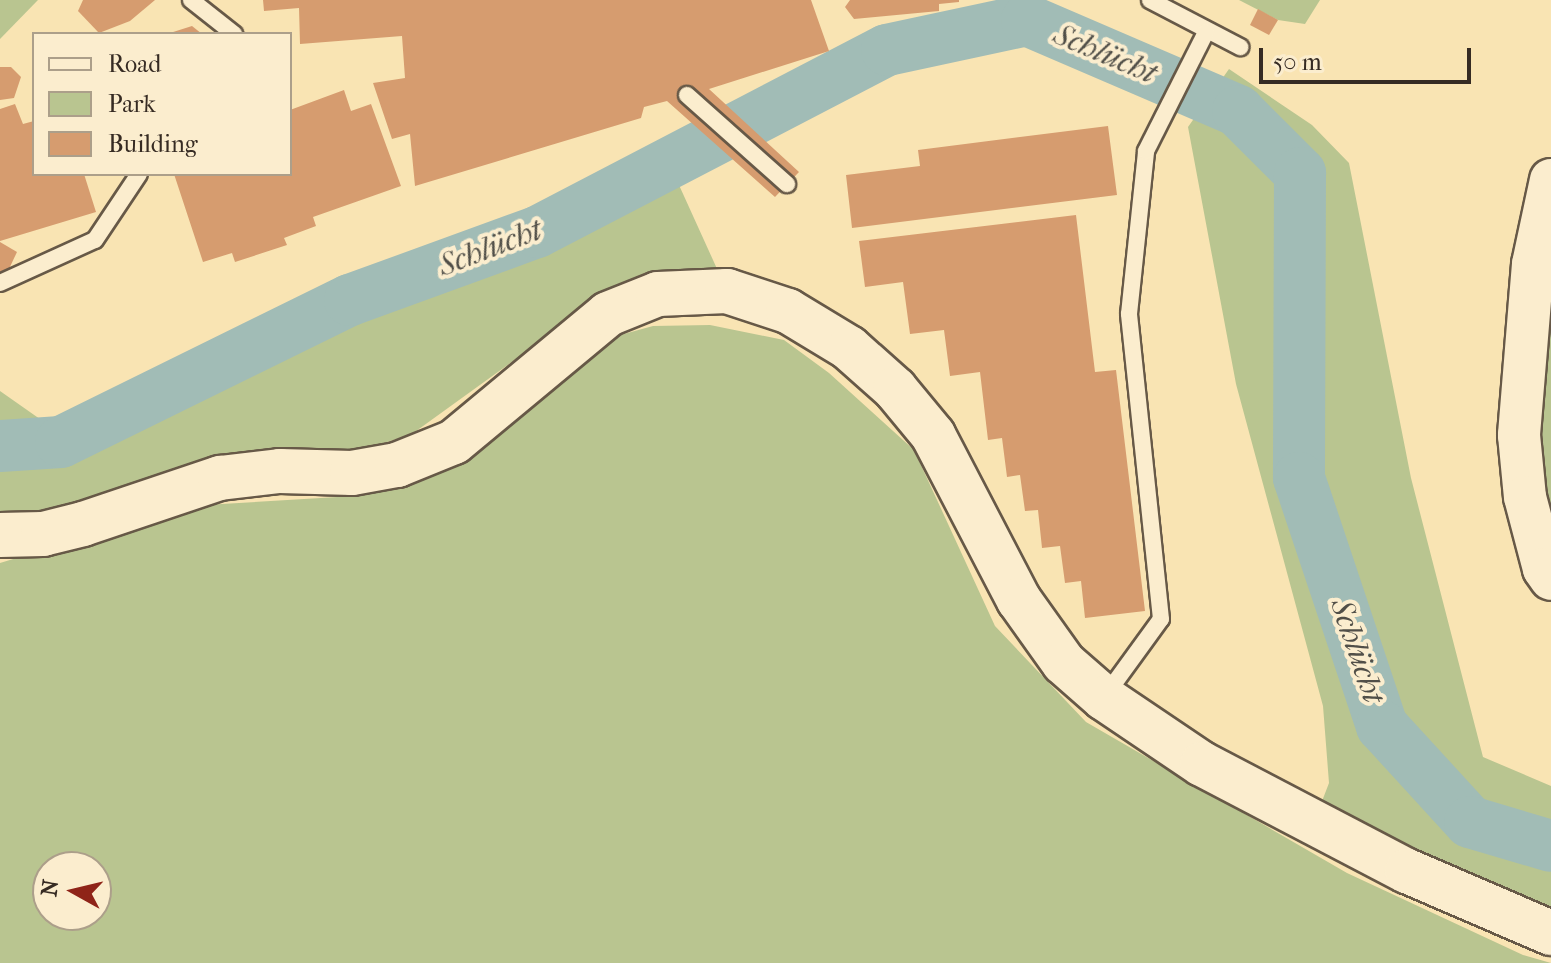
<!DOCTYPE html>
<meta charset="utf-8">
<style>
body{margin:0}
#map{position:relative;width:1551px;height:963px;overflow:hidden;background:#f9e4b3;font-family:"IM FELL French Canon",serif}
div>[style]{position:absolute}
.green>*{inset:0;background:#b9c590}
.river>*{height:52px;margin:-26px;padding:0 26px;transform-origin:26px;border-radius:26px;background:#a1bcb6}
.building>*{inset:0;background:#d69c6f}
.roads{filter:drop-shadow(2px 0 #675947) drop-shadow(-2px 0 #675947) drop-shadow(0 2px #675947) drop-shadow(0 -2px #675947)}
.service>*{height:16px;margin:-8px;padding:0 8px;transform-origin:8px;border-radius:8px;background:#fbedce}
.tertiary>*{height:42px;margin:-21px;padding:0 21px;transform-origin:21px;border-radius:21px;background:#fbedce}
.secondary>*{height:44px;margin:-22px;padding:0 22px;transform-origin:22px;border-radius:22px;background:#fbedce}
span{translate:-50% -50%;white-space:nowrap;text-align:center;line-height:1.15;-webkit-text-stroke:8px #fbedce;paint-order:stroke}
.water-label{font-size:32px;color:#514f48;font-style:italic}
.legend{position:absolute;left:32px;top:32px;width:260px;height:144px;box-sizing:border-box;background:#fbedce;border:2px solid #ac9f8a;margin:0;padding:10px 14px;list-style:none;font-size:24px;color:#362b23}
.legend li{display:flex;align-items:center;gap:16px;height:40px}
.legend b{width:40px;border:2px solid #ac9f8a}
.north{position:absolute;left:32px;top:851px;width:80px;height:80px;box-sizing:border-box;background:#fbedce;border:2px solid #ac9f8a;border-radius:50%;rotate:278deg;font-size:22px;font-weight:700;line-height:32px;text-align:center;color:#362b23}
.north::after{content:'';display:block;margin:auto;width:28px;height:36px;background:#8f2418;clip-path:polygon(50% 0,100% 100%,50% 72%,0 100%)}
.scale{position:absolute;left:1259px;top:48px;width:212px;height:36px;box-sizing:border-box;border:4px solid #362b23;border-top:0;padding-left:10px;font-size:24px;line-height:28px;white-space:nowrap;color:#362b23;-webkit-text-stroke:6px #fbedce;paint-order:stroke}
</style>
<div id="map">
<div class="green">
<i style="clip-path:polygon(0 0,38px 0,0 39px)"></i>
<i style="clip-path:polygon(1239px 0,1320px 0,1305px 24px,1278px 20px)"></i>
<i style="clip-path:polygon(1229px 69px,1312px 125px,1349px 163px,1411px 478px,1483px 757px,1551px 786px,1551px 914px,1319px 809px,1329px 783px,1323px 706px,1236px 384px,1188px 127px)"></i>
<i style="clip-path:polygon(669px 163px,718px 271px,659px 270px,607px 293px,412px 434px,353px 453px,0 524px,0 391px,47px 424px,385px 270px)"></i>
<i style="clip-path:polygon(1551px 296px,1551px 518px,1534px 435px)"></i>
<i style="clip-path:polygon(evenodd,710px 325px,784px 340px,829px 373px,914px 450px,995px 626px,1086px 722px,1347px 873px,1523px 955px,1551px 963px,0 963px,0 563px,188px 506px,354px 496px,425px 478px,502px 429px,613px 337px,653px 326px,710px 325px,48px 867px,96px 867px,96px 915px,48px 915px,48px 867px)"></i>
</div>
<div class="river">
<i style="left:0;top:446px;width:61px;rotate:-3.8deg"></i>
<i style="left:61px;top:442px;width:322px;rotate:-26.2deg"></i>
<i style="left:350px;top:300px;width:199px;rotate:-20deg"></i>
<i style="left:537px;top:232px;width:394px;rotate:-27.5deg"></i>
<i style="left:887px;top:50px;width:143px;rotate:-12.1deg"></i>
<i style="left:1027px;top:20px;width:230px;rotate:23.3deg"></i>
<i style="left:1238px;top:111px;width:88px;rotate:45deg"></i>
<i style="left:1300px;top:173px;width:305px;rotate:90.2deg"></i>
<i style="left:1299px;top:478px;width:262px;rotate:71.5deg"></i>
<i style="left:1382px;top:726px;width:130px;rotate:47.5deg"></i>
<i style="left:1470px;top:822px;width:84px;rotate:16.5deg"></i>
</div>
<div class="building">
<i style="clip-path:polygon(83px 0,155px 0,130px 21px,99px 33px,78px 11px)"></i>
<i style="clip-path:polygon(263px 0,811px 0,829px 51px,709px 89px,799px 172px,775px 197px,667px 101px,644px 107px,641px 118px,415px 186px,410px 134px,392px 139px,373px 83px,405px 78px,402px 36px,300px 44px,299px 8px,264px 11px)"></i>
<i style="clip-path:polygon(850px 0,959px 0,959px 2px,939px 4px,939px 11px,854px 19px,845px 7px)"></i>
<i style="clip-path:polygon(1258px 9px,1278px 20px,1269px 35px,1250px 25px)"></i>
<i style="clip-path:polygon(192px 26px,202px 34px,170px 34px,170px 33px)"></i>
<i style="clip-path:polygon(0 67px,11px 67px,21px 77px,14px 98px,0 100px)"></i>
<i style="clip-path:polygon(344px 90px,351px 111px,371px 104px,401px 186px,313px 217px,316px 226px,284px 238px,287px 245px,235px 262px,232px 253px,203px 262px,174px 174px,290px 174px,290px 110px)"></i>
<i style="clip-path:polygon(15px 104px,23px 124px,34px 121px,34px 174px,84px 174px,96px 212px,0 241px,0 109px)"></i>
<i style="clip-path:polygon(1108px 126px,1117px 195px,852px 228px,846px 175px,920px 166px,918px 150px)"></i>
<i style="clip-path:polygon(1076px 215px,1095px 372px,1116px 370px,1145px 611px,1085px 618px,1081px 581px,1065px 583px,1060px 546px,1042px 548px,1038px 510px,1025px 511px,1020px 475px,1007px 477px,1002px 438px,988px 440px,980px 372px,950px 376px,944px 330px,910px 334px,903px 282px,865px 287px,859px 241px)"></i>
<i style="clip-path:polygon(0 242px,17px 252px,8px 271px,0 272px)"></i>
</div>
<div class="roads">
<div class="service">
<i style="left:191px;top:0;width:55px;rotate:38.3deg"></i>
<i style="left:1150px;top:0;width:102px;rotate:27.6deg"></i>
<i style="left:687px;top:95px;width:134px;rotate:41.7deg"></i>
<i style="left:0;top:283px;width:104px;rotate:-24.4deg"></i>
<i style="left:95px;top:240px;width:79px;rotate:-56.3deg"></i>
<i style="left:1105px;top:696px;width:95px;rotate:-54deg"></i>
<i style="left:1161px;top:619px;width:307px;rotate:-96deg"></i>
<i style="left:1129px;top:314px;width:164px;rotate:-84deg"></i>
<i style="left:1146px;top:151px;width:133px;rotate:-63.2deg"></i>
</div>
<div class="tertiary">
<i style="left:1551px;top:180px;width:86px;rotate:102.1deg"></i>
<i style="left:1533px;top:264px;width:172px;rotate:94.7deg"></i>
<i style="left:1519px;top:435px;width:62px;rotate:84.5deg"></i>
<i style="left:1525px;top:497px;width:74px;rotate:75.2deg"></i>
<i style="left:1544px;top:569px;width:12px;rotate:55deg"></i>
</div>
<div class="secondary">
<i style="left:0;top:535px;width:43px;rotate:-1.3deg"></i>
<i style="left:43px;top:534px;width:41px;rotate:-14deg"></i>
<i style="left:83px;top:524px;width:145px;rotate:-18.6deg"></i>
<i style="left:220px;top:478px;width:60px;rotate:-6.7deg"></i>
<i style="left:280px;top:471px;width:72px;rotate:1.6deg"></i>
<i style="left:352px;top:473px;width:46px;rotate:-10.1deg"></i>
<i style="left:397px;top:465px;width:61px;rotate:-22deg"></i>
<i style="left:454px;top:442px;width:200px;rotate:-39.7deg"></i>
<i style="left:608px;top:314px;width:54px;rotate:-21.8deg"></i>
<i style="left:658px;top:294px;width:69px;rotate:-2.5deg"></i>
<i style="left:727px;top:291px;width:64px;rotate:18.2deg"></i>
<i style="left:788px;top:311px;width:71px;rotate:31.2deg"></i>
<i style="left:849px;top:348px;width:62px;rotate:41.7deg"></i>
<i style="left:895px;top:389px;width:60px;rotate:50.4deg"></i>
<i style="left:933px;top:435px;width:186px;rotate:62.5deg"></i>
<i style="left:1019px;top:600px;width:77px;rotate:54.5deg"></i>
<i style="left:1064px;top:663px;width:53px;rotate:41.2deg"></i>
<i style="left:1104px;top:698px;width:118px;rotate:34deg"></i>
<i style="left:1202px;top:764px;width:231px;rotate:27.6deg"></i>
<i style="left:1407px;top:871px;width:157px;rotate:23.3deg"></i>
</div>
</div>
<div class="water-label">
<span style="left:1105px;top:54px;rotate:23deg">Schlücht</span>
<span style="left:490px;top:248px;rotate:-21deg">Schlücht</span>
<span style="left:1357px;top:651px;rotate:71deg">Schlücht</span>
</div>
<ul class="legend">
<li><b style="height:10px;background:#fbedce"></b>Road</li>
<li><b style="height:22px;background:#b9c590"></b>Park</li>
<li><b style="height:22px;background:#d69c6f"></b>Building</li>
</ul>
<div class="north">N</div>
<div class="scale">50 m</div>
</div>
